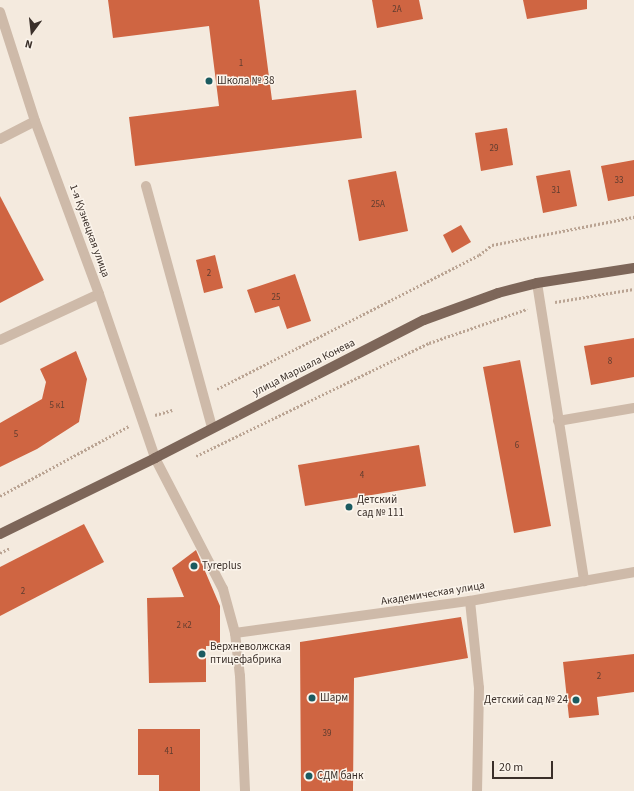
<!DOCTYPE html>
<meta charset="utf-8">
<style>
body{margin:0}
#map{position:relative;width:634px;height:791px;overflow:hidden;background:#f4eade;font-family:"Source Sans 3",sans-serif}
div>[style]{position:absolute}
.building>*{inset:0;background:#cf6542}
.path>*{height:2.5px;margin-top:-1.25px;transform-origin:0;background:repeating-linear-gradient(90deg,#baa493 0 2px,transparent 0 4px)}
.lane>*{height:10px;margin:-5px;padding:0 5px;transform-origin:5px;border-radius:5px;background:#cebaa9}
.street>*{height:10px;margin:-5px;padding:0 5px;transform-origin:5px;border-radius:5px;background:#cebaa9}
.primary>*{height:10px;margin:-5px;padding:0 5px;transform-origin:5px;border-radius:5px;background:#7d6659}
.dots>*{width:11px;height:11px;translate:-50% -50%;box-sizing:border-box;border:2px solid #fbf4eb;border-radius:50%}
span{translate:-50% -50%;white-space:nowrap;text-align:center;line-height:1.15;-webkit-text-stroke:3px #fbf4eb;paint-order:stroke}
.number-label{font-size:9px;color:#5f3c2f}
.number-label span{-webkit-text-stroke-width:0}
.poi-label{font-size:11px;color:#3a2f29}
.left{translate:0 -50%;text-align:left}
.right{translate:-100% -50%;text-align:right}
.street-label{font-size:11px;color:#3a2f29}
.north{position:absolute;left:12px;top:12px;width:40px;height:40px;-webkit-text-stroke:3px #fbf4eb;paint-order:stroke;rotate:195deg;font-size:11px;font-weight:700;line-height:16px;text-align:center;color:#3a2f29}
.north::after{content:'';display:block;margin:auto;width:14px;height:18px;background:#3a2f29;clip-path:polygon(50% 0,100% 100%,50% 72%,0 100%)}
.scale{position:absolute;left:492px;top:761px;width:61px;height:18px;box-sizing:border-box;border:2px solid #3a2f29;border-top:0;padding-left:5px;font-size:12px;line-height:14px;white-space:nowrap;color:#3a2f29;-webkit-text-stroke:3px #fbf4eb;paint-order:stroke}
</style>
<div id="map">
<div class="building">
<i style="clip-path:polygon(108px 0,259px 0,272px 100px,356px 90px,362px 138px,135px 166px,129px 117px,219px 106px,209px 26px,113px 38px)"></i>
<i style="clip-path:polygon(372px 0,419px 0,423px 19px,377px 28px)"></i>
<i style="clip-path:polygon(523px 0,587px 0,587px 9px,527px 19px)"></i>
<i style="clip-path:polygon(507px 128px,513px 165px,481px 171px,475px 133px)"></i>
<i style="clip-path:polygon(634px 160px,634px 196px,608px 201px,601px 166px)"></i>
<i style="clip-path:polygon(570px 170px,577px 206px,543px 213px,536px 176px)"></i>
<i style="clip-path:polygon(396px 171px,408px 231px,359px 241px,348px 180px)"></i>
<i style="clip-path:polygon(0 196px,44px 280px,0 303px)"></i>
<i style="clip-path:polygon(461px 225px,471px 242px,452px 253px,443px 235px)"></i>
<i style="clip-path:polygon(215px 255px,223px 288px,204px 293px,196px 260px)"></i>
<i style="clip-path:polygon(295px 274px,311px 321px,287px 329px,279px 306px,255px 313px,247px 290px)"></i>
<i style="clip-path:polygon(634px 338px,634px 377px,591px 385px,584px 346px)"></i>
<i style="clip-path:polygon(76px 351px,87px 379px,79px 422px,37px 449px,0 467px,0 423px,42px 399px,46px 382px,40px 369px)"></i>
<i style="clip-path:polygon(520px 360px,551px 526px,514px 533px,483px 367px)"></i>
<i style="clip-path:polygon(419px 445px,426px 486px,305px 506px,298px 465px)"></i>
<i style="clip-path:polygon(84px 524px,104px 562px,0 616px,0 567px)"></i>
<i style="clip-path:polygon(196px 550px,220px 606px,220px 646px,206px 646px,206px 682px,149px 683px,147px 598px,184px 597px,172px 568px)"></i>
<i style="clip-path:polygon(461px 617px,468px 658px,354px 678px,353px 791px,301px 791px,300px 642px)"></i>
<i style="clip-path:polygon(634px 654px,634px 692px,597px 697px,599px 715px,569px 718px,563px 662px)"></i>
<i style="clip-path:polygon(138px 729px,200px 729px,200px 791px,159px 791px,159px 775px,138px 775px)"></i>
</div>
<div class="path">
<i style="left:555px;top:302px;width:80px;rotate:-9.3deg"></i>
<i style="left:217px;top:389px;width:294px;rotate:-27.1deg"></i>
<i style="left:479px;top:255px;width:16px;rotate:-38deg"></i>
<i style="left:492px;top:245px;width:145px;rotate:-11.2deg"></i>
<i style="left:155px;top:415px;width:18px;rotate:-16deg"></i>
<i style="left:196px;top:456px;width:259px;rotate:-25.9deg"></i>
<i style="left:429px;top:343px;width:104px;rotate:-19.1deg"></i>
<i style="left:0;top:496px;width:147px;rotate:-28.5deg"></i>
<i style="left:0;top:553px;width:11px;rotate:-27deg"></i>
</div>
<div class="lane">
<i style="left:0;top:139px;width:39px;rotate:-27deg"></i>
<i style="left:146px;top:186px;width:251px;rotate:74.7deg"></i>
<i style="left:537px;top:283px;width:302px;rotate:81deg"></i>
<i style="left:0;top:340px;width:109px;rotate:-24.9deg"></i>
<i style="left:558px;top:421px;width:77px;rotate:-9.7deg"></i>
<i style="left:470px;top:601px;width:87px;rotate:84.1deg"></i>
<i style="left:479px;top:688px;width:103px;rotate:91.1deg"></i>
</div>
<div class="street">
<i style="left:0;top:12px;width:114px;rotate:72.2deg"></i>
<i style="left:35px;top:121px;width:184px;rotate:69.7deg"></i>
<i style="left:99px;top:294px;width:173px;rotate:71.1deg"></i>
<i style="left:155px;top:458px;width:148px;rotate:62.6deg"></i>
<i style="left:223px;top:589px;width:46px;rotate:74.7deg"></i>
<i style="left:235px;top:633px;width:43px;rotate:83.4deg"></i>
<i style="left:240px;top:676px;width:115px;rotate:87.5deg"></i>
<i style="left:235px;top:633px;width:237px;rotate:-7.8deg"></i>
<i style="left:470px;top:601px;width:167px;rotate:-10deg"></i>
</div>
<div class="primary">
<i style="left:0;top:534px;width:173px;rotate:-26.1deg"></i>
<i style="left:155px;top:458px;width:302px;rotate:-27.2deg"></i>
<i style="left:424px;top:320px;width:79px;rotate:-20deg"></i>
<i style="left:498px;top:293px;width:40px;rotate:-14.4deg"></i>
<i style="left:537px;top:283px;width:98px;rotate:-8.8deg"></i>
</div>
<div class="dots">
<i style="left:209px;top:81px;background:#1b5b60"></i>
<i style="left:349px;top:507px;background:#1b5b60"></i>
<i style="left:194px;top:566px;background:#1b5b60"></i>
<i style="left:202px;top:654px;background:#1b5b60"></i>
<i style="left:312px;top:698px;background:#1b5b60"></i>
<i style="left:576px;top:700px;background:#1b5b60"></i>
<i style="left:309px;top:776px;background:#1b5b60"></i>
</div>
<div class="number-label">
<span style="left:397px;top:10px">2А</span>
<span style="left:241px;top:64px">1</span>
<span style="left:494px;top:149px">29</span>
<span style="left:619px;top:181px">33</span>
<span style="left:556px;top:191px">31</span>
<span style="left:378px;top:205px">25А</span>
<span style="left:209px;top:274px">2</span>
<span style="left:276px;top:298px">25</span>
<span style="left:610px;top:362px">8</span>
<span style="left:57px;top:406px">5 к1</span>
<span style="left:16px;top:435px">5</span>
<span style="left:517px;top:446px">6</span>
<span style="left:362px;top:476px">4</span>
<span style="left:23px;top:592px">2</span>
<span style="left:184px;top:626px">2 к2</span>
<span style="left:599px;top:677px">2</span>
<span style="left:327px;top:734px">39</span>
<span style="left:169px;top:752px">41</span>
</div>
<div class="poi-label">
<span class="left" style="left:217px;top:81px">Школа № 38</span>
<span class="left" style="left:357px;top:507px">Детский<br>сад № 111</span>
<span class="left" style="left:202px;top:566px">Tyreplus</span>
<span class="left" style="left:210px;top:654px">Верхневолжская<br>птицефабрика</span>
<span class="left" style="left:320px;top:698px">Шарм</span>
<span class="right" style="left:568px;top:700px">Детский сад № 24</span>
<span class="left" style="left:317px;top:776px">СДМ банк</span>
</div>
<div class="street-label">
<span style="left:89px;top:231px;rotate:70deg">1-я Кузнецкая улица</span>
<span style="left:304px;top:368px;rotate:-27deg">улица Маршала Конева</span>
<span style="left:433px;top:594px;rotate:-9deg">Академическая улица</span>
</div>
<div class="north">N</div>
<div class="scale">20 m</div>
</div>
